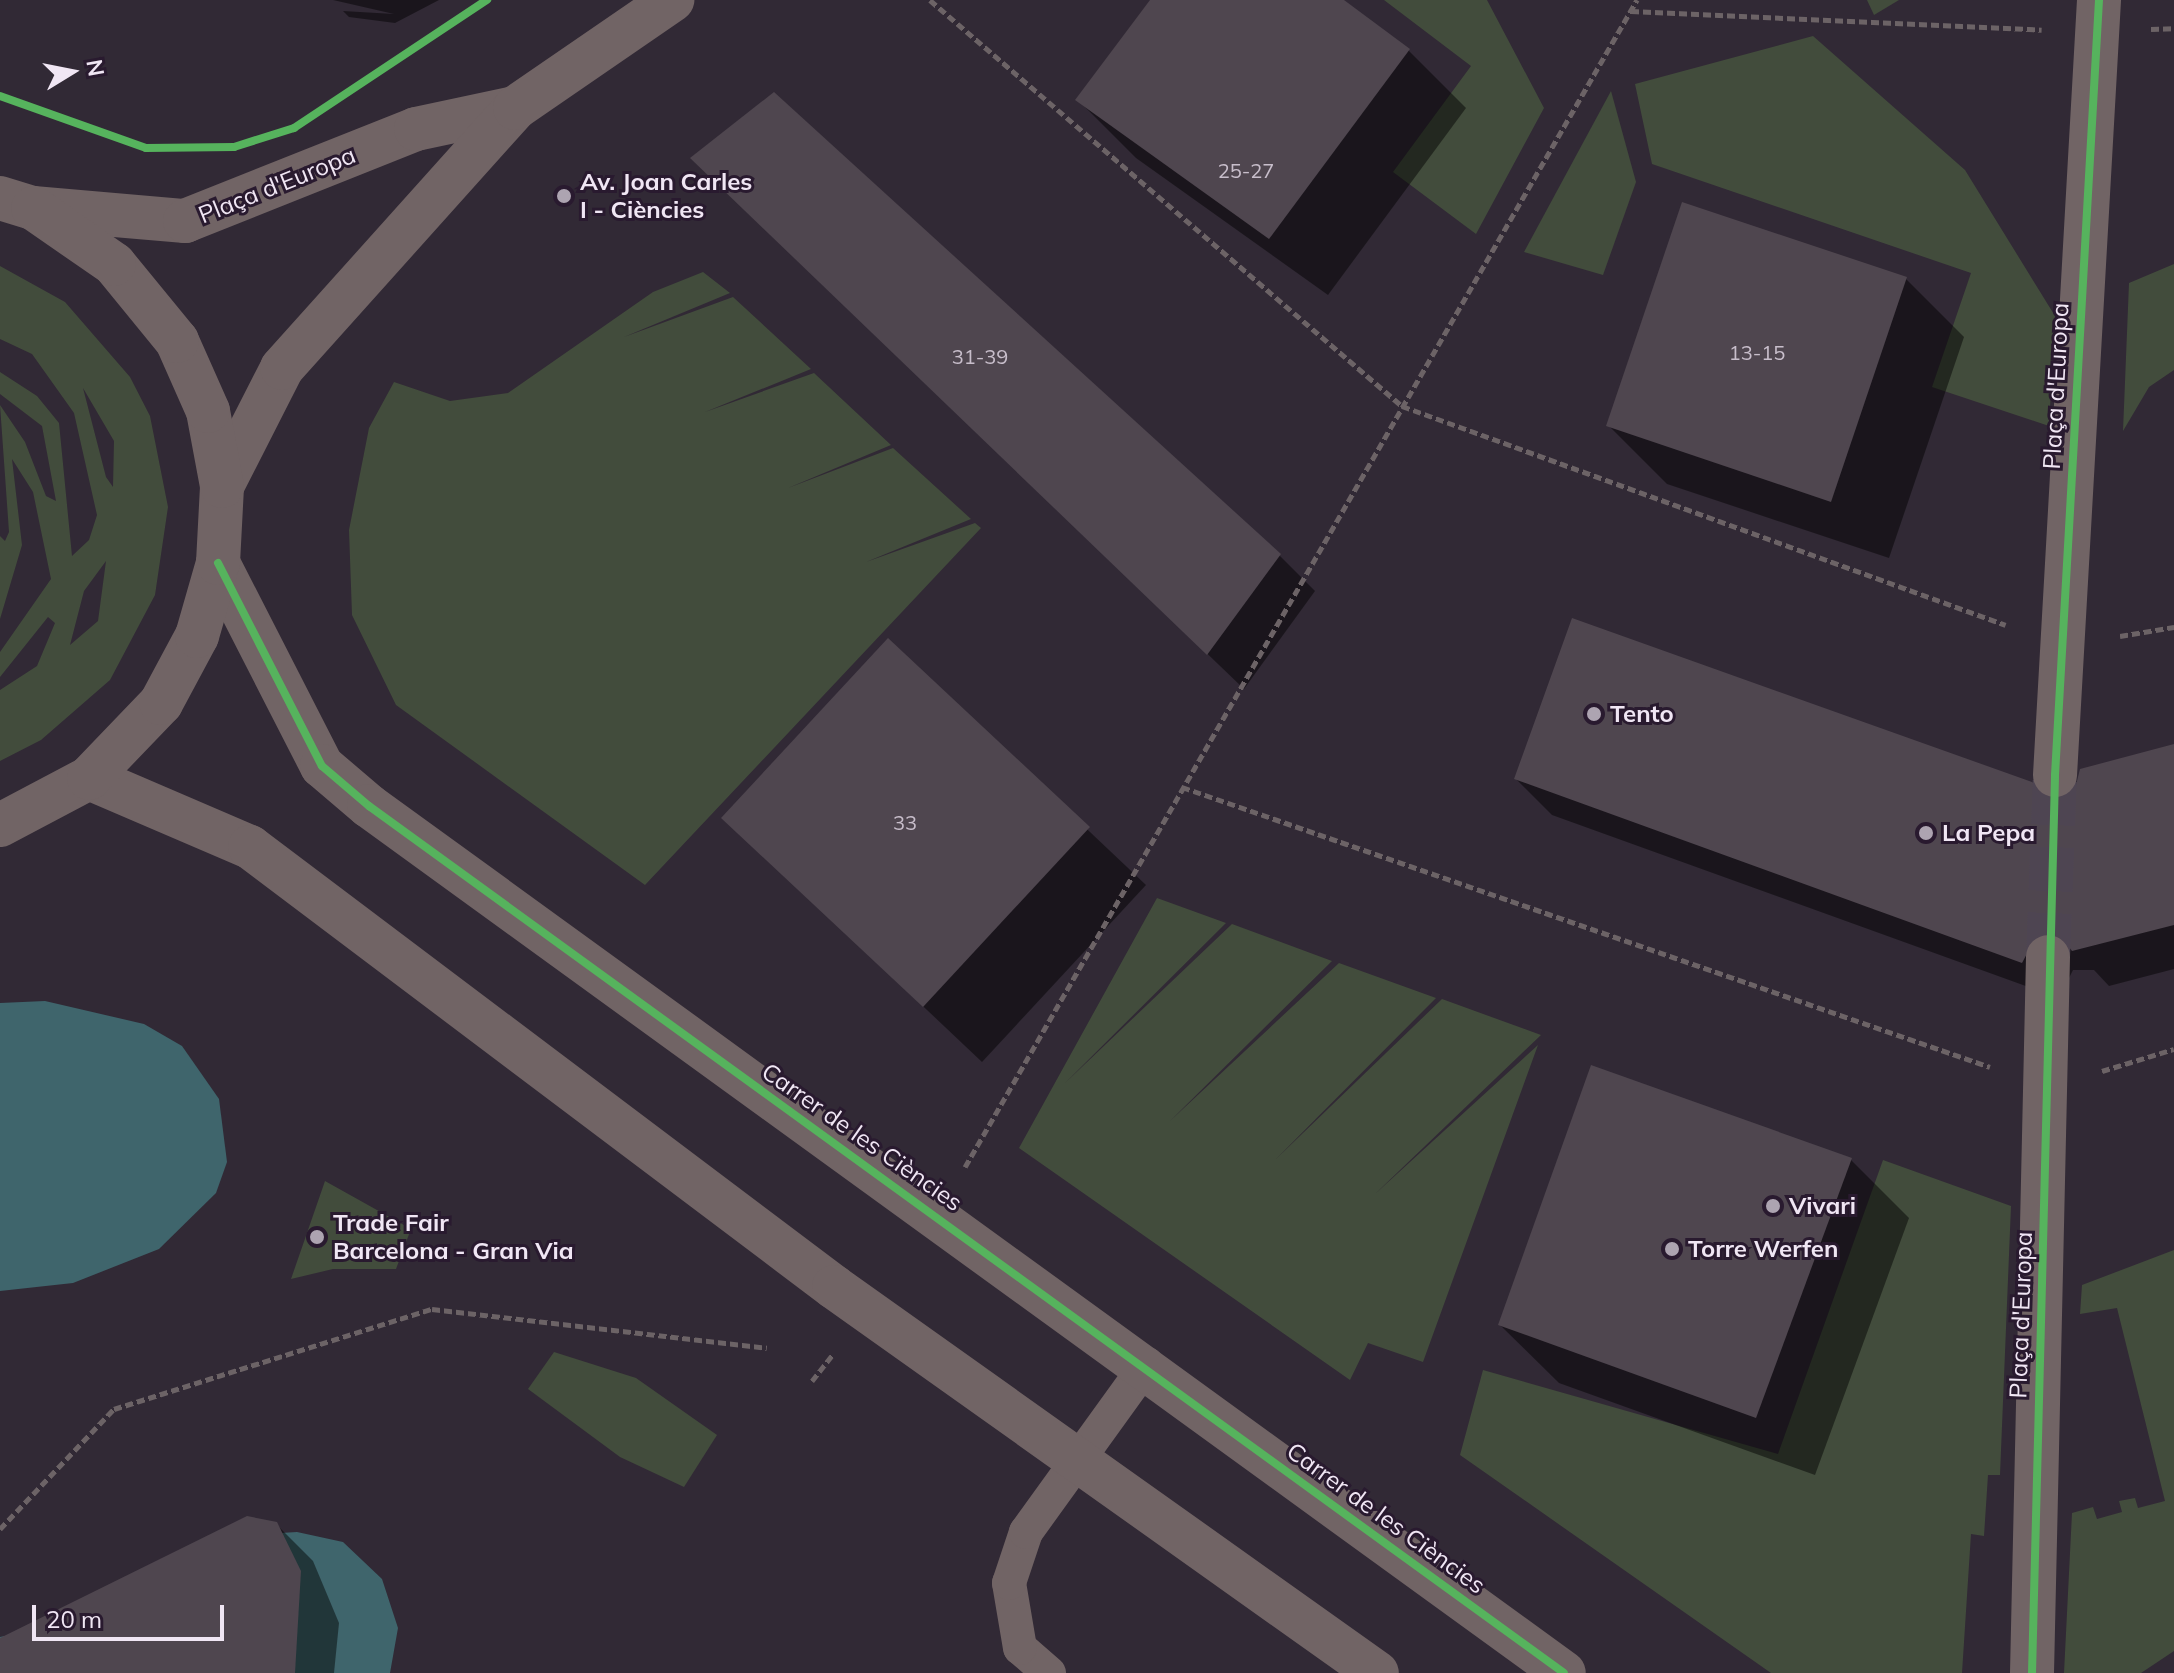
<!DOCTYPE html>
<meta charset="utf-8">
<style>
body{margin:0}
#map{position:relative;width:2174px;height:1673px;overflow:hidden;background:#312935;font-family:Mulish,sans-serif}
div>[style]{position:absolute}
.green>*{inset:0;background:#424c3c}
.water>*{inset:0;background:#3f656c}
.shadow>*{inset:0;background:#0007}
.building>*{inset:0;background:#4f464f}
.street-tunnel>*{height:44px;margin-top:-22px;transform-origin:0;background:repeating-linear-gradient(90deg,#4e4552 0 44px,transparent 0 66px)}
.path>*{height:5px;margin-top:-2.5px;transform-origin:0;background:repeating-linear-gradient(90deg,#6c6366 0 8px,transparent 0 12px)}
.lane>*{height:34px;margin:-17px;padding:0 17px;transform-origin:17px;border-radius:17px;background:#716465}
.street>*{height:44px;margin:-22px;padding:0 22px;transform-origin:22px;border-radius:22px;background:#716465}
.cycleway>*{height:8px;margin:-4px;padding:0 4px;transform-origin:4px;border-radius:4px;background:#56b35d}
.dots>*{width:22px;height:22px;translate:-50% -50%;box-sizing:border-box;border:4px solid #291a2f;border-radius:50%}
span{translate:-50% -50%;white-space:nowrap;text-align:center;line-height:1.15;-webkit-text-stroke:6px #291a2f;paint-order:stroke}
.number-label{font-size:20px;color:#c8becb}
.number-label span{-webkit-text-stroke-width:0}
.poi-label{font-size:24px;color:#f0e6f4;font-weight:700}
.left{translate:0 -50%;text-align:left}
.street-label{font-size:24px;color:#f0e6f4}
.north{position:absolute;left:32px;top:32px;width:80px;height:80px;-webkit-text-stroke:6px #291a2f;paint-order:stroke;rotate:80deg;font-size:22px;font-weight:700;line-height:32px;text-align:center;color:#f0e6f4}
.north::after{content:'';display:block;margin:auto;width:28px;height:36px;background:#f0e6f4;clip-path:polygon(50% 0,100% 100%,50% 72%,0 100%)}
.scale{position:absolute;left:32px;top:1605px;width:192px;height:36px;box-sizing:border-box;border:4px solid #f0e6f4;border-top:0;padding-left:10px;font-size:24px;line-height:28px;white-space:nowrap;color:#f0e6f4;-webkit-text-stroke:6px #291a2f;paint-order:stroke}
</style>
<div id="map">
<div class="green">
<i style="clip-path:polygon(1384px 0,1487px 0,1544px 108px,1476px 234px,1393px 172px,1471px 66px)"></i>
<i style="clip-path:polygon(1867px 0,1899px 0,1874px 15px)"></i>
<i style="clip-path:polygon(1813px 36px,1965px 170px,2055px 316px,2049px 426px,1932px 387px,1971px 273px,1652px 164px,1635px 84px)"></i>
<i style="clip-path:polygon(1611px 91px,1636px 182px,1603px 275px,1524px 252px)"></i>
<i style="clip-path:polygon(2174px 264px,2174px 370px,2149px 387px,2123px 431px,2129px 283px)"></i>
<i style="clip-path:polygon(evenodd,0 266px,65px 302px,130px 377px,150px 416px,168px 507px,155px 595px,110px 680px,41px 740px,0 761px,0 690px,37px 666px,55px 623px,48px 617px,0 677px,0 652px,51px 579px,33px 492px,12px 459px,22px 545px,0 619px,0 536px,5px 541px,9px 532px,0 405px,25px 442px,46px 496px,56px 501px,42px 426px,0 394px,0 372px,37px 396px,59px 423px,72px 556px,89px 540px,97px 515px,74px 413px,32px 354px,0 339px,0 266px,83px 388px,114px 441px,113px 487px,106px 477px,83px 388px,0 266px,106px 561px,98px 621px,70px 645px,84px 591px,106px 561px)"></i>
<i style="clip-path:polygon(703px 272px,730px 293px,624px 337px,733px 297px,811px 369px,705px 412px,814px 373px,891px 445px,788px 488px,893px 448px,971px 519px,866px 562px,975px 523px,981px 528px,645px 885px,396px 705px,352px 615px,349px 530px,369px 428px,394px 382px,450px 401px,508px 393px,653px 292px)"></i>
<i style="clip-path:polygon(1157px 898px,1226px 923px,1064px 1084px,1232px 924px,1332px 961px,1170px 1121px,1339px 963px,1436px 998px,1275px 1160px,1442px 999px,1541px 1035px,1375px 1194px,1538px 1045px,1423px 1362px,1368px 1343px,1350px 1380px,1019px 1148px)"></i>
<i style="clip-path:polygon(1883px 1160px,2011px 1206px,2000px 1475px,1988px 1475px,1984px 1536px,1971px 1534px,1962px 1673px,1771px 1673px,1460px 1455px,1483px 1370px,1778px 1454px)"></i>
<i style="clip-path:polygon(325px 1181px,411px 1229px,396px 1269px,333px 1269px,291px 1279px)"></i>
<i style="clip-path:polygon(2174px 1250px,2174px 1651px,2141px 1673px,2064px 1673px,2072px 1513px,2093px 1507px,2097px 1519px,2122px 1512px,2119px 1501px,2135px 1498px,2138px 1508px,2165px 1501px,2117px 1308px,2080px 1314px,2082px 1285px)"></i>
<i style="clip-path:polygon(554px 1352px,636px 1378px,717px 1435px,684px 1487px,620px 1457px,528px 1389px)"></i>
</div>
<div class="water">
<i style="clip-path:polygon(45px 1001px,144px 1024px,182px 1046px,219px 1099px,227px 1162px,216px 1193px,159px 1249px,73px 1283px,0 1291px,0 1003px)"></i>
<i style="clip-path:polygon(297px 1532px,343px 1542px,382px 1579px,398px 1628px,390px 1673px,0 1673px,0 1637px,35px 1630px,264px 1534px)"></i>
</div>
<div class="shadow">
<i style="clip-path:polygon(333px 0,439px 0,395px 23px,349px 17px,343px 11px,394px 14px)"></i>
<i style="clip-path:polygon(1153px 0,1341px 0,1408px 50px,1466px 108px,1328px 295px,1136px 158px,1078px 100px)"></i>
<i style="clip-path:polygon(729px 194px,1279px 555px,1315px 591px,1244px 689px)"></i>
<i style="clip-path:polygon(1906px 279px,1964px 337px,1889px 558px,1667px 484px,1609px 426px)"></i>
<i style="clip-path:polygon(888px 641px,1146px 885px,982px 1062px,724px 818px)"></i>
<i style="clip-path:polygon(2174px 746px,2174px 969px,2109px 986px,2094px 970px,2073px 970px,2059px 998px,1552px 815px,1516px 779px,2054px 802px)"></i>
<i style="clip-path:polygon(1851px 1160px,1909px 1218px,1815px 1475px,1559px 1383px,1500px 1325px)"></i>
<i style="clip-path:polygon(276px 1524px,313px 1561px,339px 1623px,334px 1673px,0 1673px,0 1640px)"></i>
</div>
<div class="building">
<i style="clip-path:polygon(1150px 0,1344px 0,1410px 49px,1269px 239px,1075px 100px)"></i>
<i style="clip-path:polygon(774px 92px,1281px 554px,1207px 655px,690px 158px)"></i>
<i style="clip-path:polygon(1682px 202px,1907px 277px,1831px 502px,1606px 426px)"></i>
<i style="clip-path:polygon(1572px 618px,2032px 782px,2053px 800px,2075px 789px,2080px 769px,2174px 744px,2174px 925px,2072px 951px,2060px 935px,2037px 935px,2022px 963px,1514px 779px)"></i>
<i style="clip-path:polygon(888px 638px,1090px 827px,923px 1007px,721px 818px)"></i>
<i style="clip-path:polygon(1591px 1065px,1852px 1158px,1756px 1418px,1498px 1325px)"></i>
<i style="clip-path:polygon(247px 1516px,277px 1522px,301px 1571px,295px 1673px,0 1673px,0 1638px)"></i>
</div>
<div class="street-tunnel">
<i style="left:2048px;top:957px;width:182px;rotate:-87.8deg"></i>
</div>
<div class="path">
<i style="left:930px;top:0;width:623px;rotate:40.7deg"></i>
<i style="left:1402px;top:406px;width:642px;rotate:19.93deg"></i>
<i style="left:1631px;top:11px;width:411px;rotate:2.6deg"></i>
<i style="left:2151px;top:29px;width:23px;rotate:-2deg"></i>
<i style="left:2120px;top:636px;width:55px;rotate:-9.5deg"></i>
<i style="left:1182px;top:787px;width:855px;rotate:19.11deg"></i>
<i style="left:2102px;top:1071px;width:75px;rotate:-17deg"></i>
<i style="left:965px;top:1167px;width:1347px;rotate:-60.07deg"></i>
<i style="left:812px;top:1381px;width:33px;rotate:-52deg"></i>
<i style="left:0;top:1529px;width:166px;rotate:-46.5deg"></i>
<i style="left:114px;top:1409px;width:333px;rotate:-17.5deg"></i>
<i style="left:432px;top:1309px;width:337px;rotate:6.6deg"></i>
</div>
<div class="lane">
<i style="left:1049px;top:1673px;width:38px;rotate:-139deg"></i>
<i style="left:1020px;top:1648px;width:66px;rotate:-99.6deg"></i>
<i style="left:1009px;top:1583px;width:54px;rotate:-71.6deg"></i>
<i style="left:1026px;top:1532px;width:207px;rotate:-54.2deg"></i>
</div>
<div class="street">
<i style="left:0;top:198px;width:34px;rotate:17deg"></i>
<i style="left:33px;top:208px;width:153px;rotate:4.9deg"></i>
<i style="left:185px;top:221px;width:249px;rotate:-21.7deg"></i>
<i style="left:416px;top:129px;width:101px;rotate:-12deg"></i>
<i style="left:222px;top:486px;width:132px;rotate:-63deg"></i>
<i style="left:282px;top:368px;width:349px;rotate:-48.1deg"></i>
<i style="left:515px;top:108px;width:191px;rotate:-34.5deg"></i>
<i style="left:218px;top:563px;width:228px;rotate:62.9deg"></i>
<i style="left:322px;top:766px;width:62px;rotate:40.4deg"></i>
<i style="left:369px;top:806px;width:1476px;rotate:35.96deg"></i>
<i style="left:2055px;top:775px;width:776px;rotate:-86.75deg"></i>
<i style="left:89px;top:778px;width:175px;rotate:23.2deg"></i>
<i style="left:250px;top:847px;width:731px;rotate:37deg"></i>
<i style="left:834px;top:1287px;width:666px;rotate:35.41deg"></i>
<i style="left:0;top:825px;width:101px;rotate:-27.8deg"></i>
<i style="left:89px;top:778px;width:104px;rotate:-46.2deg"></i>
<i style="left:161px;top:703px;width:76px;rotate:-61.8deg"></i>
<i style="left:197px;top:636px;width:76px;rotate:-74deg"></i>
<i style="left:218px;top:563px;width:77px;rotate:-87deg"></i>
<i style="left:222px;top:486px;width:76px;rotate:-100.6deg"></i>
<i style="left:208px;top:411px;width:77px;rotate:-113.9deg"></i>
<i style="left:177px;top:341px;width:99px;rotate:-129.3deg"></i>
<i style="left:114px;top:264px;width:98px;rotate:-145.3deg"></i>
<i style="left:2032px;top:1673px;width:716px;rotate:-88.72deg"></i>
</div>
<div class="cycleway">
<i style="left:0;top:96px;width:155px;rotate:19.6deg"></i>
<i style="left:146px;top:148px;width:88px;rotate:-0.7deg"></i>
<i style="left:234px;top:147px;width:63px;rotate:-17.6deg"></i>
<i style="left:294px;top:128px;width:232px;rotate:-33.6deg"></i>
<i style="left:218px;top:563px;width:228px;rotate:62.9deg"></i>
<i style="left:322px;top:766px;width:62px;rotate:40.4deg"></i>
<i style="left:369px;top:806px;width:1476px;rotate:35.96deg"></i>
<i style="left:2032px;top:1673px;width:898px;rotate:-88.53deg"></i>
<i style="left:2055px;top:775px;width:776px;rotate:-86.75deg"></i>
</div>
<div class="dots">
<i style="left:564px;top:196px;background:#ada4b1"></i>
<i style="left:1594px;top:714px;background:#ada4b1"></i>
<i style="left:1926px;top:833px;background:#ada4b1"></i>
<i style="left:1773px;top:1206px;background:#ada4b1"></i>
<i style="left:317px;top:1237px;background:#ada4b1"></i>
<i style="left:1672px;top:1249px;background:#ada4b1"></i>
</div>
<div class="number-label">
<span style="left:1246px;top:170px">25-27</span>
<span style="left:1757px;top:352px">13-15</span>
<span style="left:980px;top:356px">31-39</span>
<span style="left:905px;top:822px">33</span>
</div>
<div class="poi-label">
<span class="left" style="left:580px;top:196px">Av. Joan Carles<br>I - Ciències</span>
<span class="left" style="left:1610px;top:714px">Tento</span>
<span class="left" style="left:1942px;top:833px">La Pepa</span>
<span class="left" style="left:1789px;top:1206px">Vivari</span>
<span class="left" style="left:333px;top:1237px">Trade Fair<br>Barcelona - Gran Via</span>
<span class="left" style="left:1688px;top:1249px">Torre Werfen</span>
</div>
<div class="street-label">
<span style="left:277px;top:185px;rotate:-22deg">Plaça d'Europa</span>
<span style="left:2056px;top:386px;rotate:-87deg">Plaça d'Europa</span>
<span style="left:862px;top:1137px;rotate:35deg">Carrer de les Ciències</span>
<span style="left:2021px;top:1315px;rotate:-88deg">Plaça d'Europa</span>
<span style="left:1386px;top:1518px;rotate:36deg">Carrer de les Ciències</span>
</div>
<div class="north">N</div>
<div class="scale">20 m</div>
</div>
